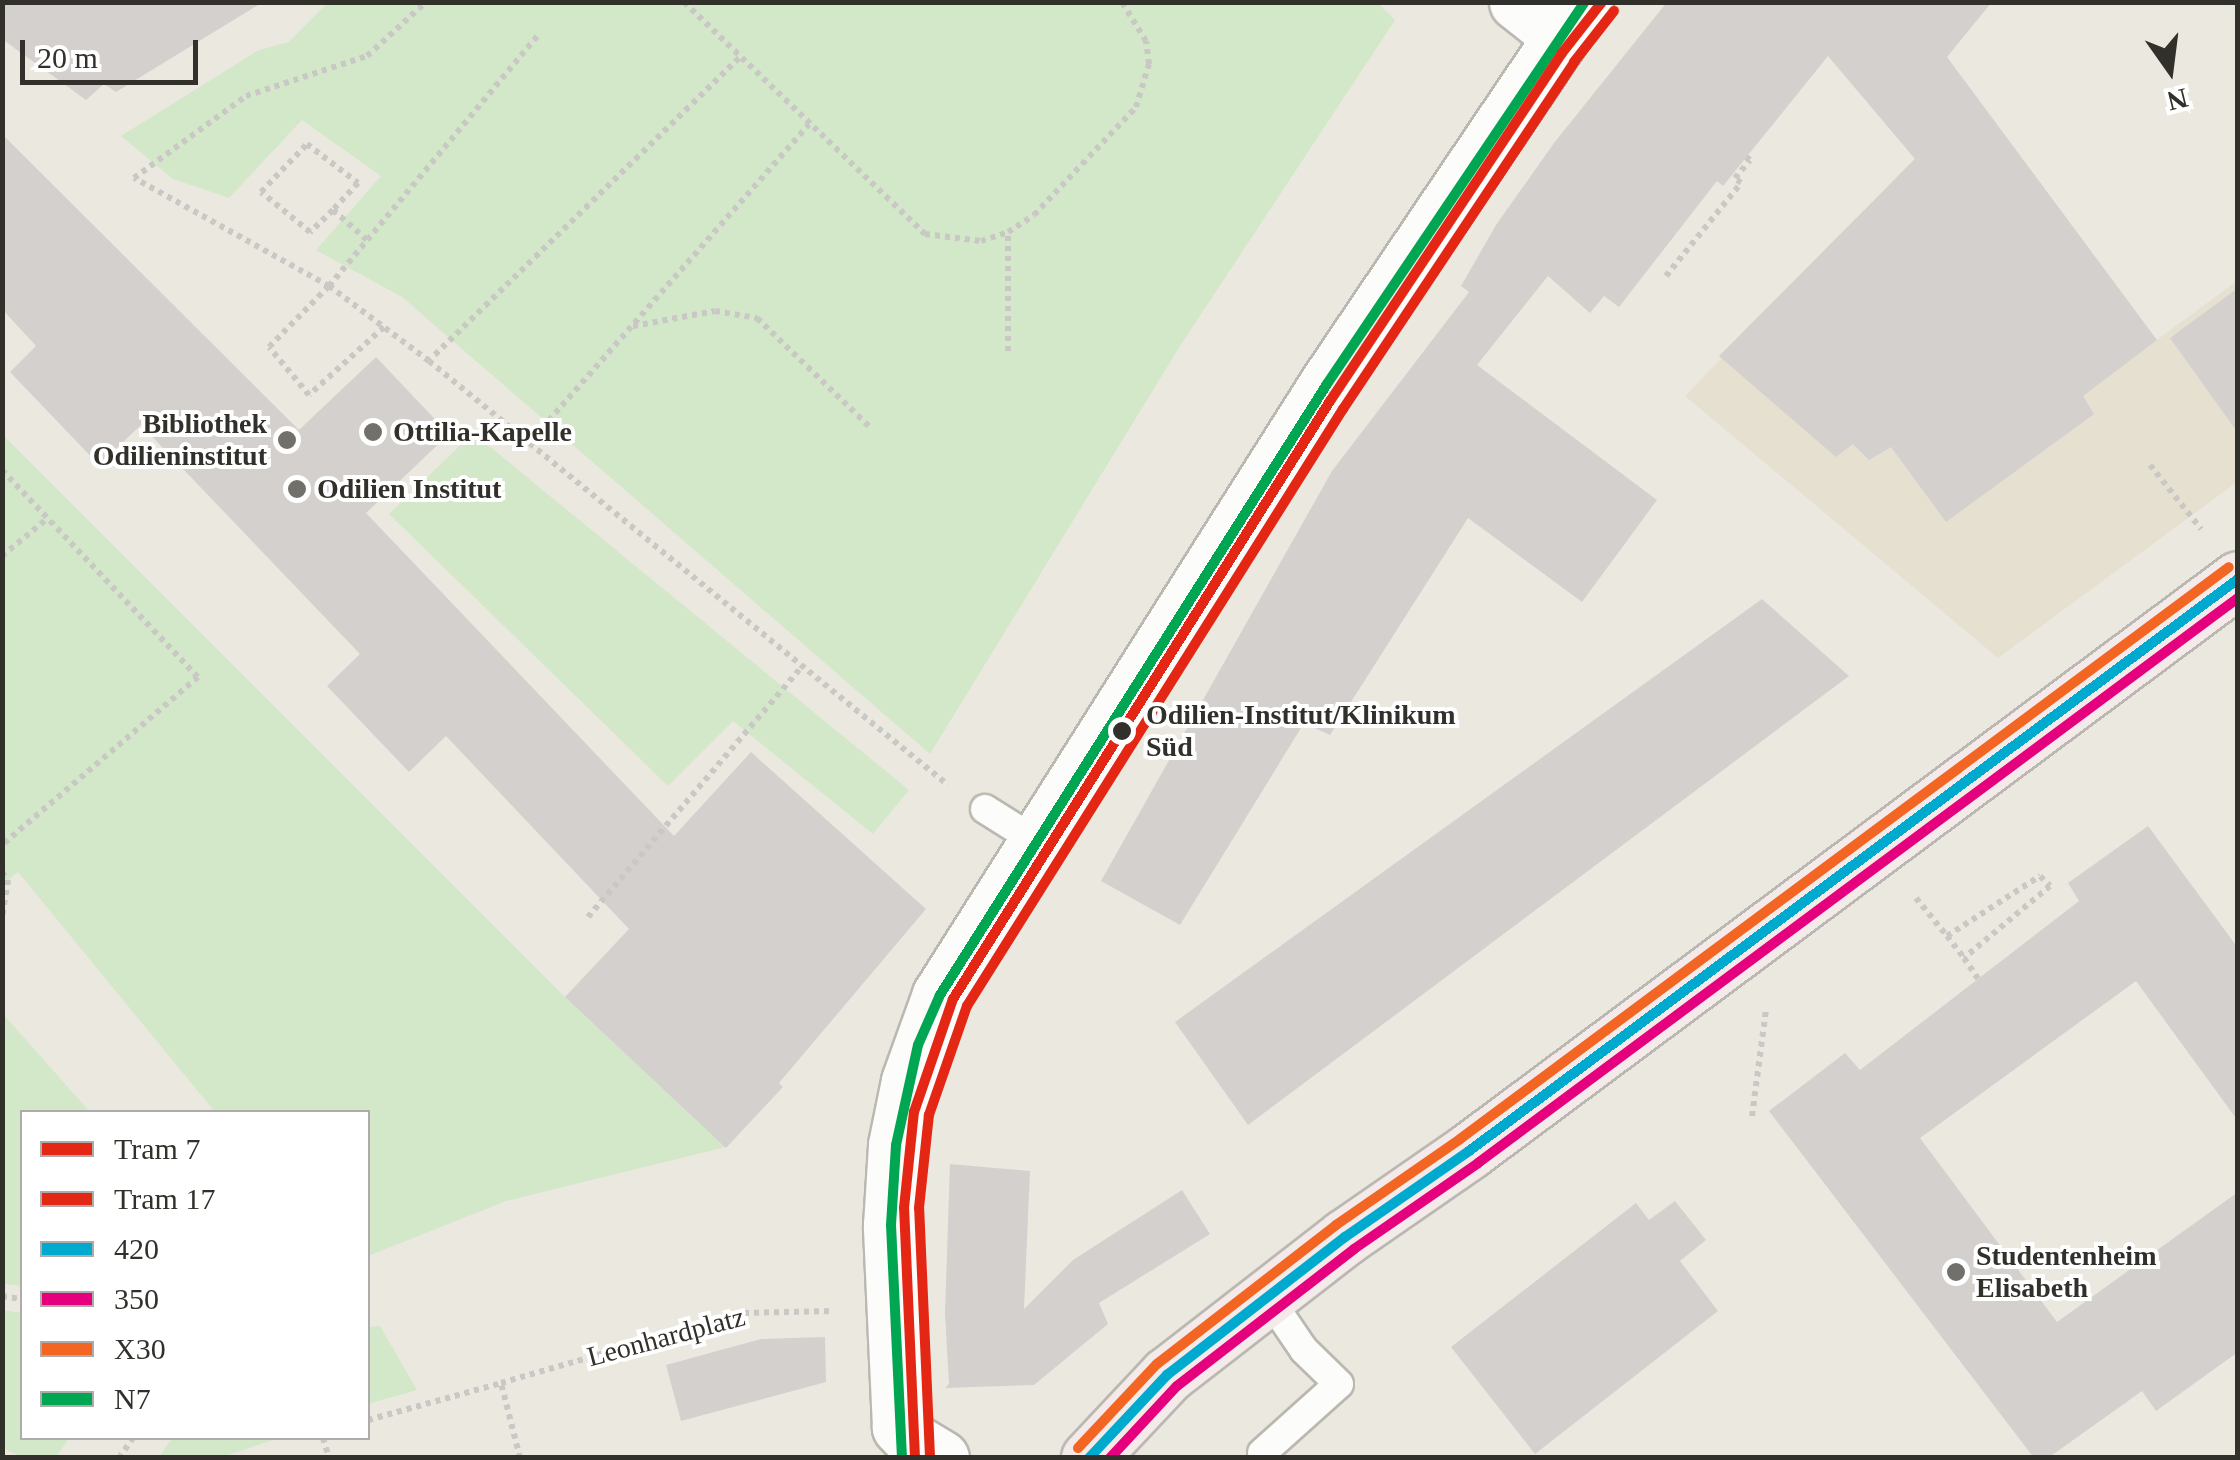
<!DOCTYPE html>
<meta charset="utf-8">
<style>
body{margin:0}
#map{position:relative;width:2240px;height:1460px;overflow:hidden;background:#ebe8e0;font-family:"Times New Roman",serif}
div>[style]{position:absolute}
.built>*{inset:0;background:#e5e0d0}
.green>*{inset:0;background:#d2e8c9}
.building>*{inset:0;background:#d4d0ce}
.path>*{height:6px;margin-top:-3px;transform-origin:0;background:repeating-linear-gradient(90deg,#cac8c5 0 5px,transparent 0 10px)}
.roads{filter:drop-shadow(2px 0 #bab8b1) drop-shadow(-2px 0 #bab8b1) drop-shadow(0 2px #bab8b1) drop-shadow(0 -2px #bab8b1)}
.lane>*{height:28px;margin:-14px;padding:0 14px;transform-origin:14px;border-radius:14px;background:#fcfcfa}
.street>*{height:55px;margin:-27.5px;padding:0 27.5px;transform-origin:27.5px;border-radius:27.5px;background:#fcfcfa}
.secondary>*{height:55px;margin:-27.5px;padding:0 27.5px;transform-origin:27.5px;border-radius:27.5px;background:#fcfcfa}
.primary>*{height:55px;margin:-27.5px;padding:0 27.5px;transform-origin:27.5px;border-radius:27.5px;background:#f4eaea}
.bus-1>*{height:10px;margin:-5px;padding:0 5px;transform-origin:5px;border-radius:5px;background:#00a9ce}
.bus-2>*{height:10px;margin:-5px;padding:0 5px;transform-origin:5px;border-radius:5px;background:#e5007d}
.bus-3>*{height:10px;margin:-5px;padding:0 5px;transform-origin:5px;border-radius:5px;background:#f26522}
.bus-4>*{height:10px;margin:-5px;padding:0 5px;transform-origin:5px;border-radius:5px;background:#00a651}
.tram-1>*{height:10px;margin:-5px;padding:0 5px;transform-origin:5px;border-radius:5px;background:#e42714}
.tram-2>*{height:10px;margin:-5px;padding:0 5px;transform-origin:5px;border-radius:5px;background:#e42714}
.dots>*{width:28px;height:28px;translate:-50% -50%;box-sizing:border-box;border:5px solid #fff;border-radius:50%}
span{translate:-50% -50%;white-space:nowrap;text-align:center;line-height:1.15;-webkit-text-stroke:8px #fff;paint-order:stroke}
.poi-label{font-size:28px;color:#31302a;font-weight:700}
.right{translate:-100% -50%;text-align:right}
.left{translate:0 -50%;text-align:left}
.stop-label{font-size:28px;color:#31302a;font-weight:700}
.street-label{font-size:28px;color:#31302a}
.frame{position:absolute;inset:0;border:5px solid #31302a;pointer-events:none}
.legend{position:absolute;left:20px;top:1110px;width:350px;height:330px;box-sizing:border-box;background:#fff;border:2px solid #adacaa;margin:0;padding:12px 18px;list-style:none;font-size:30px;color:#31302a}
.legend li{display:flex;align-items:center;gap:20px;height:50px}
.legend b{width:50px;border:2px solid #adacaa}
.north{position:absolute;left:2120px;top:20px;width:100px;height:100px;-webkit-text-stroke:8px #fff;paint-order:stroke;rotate:166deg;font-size:28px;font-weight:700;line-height:40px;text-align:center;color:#31302a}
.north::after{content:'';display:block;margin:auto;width:35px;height:45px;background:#31302a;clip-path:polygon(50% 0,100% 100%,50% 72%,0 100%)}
.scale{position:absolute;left:20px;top:40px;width:178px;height:45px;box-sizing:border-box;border:5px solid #31302a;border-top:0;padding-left:12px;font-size:30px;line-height:35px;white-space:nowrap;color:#31302a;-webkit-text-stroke:8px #fff;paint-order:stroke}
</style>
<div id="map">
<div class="built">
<i style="clip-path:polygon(1922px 151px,2131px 359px,2237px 281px,2237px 482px,1998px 658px,1685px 396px)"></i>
</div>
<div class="green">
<i style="clip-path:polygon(1378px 3px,1395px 20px,1180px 346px,930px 754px,402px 297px,316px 250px,381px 176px,302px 120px,229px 198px,173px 179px,121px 136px,259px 50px,289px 42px,327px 3px)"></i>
<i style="clip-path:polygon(473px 433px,909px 790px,873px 834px,733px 721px,668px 786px,389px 514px)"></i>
<i style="clip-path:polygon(2px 434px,565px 997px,726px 1147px,506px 1201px,368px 1256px,368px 1112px,215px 1112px,18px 872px,3px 884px)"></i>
<i style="clip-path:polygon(2px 1013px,90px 1112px,22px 1112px,22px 1286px,3px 1284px)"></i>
<i style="clip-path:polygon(3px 1310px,22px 1313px,22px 1438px,69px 1438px,56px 1457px,21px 1457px,3px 1448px)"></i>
<i style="clip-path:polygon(380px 1326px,417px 1390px,368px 1404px,368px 1327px)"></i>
<i style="clip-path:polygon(172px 1438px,279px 1438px,222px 1457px,159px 1457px)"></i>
</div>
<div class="building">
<i style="clip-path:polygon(2px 2px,263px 2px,116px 92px,104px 84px,86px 100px,2px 39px)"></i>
<i style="clip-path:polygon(1667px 2px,1992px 2px,1947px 57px,2157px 340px,2083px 396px,2094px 414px,1946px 522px,1891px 447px,1869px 460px,1853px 444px,1836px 457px,1719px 356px,1915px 159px,1828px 56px,1723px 186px,1717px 181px,1619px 307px,1604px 296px,1590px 313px,1548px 276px,1477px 365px,1657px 500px,1582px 602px,1468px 518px,1330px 735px,1304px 723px,1180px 925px,1101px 881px,1332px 471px,1469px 292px,1461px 286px,1496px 225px,1554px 143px)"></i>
<i style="clip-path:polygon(2px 134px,299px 430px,376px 357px,449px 434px,366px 513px,674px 836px,751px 752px,926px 909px,779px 1083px,783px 1087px,726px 1148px,565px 997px,629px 929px,446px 736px,409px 772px,327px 686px,360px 654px,141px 425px,99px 465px,10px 372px,36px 346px,2px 309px)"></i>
<i style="clip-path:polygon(2238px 288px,2238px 433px,2170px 338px)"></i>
<i style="clip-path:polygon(1762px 599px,1849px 676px,1248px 1125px,1175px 1022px)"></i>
<i style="clip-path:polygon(2148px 826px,2238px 948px,2238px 1121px,2136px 981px,1920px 1138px,2057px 1322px,2238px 1192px,2238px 1352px,2156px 1411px,2142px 1391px,2048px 1458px,2034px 1458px,1769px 1111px,1845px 1053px,1860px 1070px,2079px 901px,2068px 883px)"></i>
<i style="clip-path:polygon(950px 1164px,1030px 1171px,1024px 1309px,1073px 1260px,1182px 1190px,1210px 1234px,1099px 1303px,1108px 1324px,1034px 1385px,945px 1388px,949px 1384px,945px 1313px)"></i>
<i style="clip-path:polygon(1675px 1201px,1706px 1240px,1680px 1261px,1718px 1311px,1535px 1454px,1451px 1347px,1636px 1203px,1649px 1220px)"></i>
<i style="clip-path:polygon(825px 1337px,826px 1382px,681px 1421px,666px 1365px,761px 1339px)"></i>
</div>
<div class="path">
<i style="left:684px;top:2px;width:335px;rotate:43.9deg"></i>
<i style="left:925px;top:234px;width:56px;rotate:7.1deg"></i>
<i style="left:981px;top:241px;width:28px;rotate:-18deg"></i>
<i style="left:1008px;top:232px;width:31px;rotate:-33deg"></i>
<i style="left:1034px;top:215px;width:149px;rotate:-46.6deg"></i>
<i style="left:1136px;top:107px;width:45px;rotate:-73.2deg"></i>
<i style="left:1149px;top:64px;width:23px;rotate:-97deg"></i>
<i style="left:1146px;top:41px;width:46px;rotate:-121.6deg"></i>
<i style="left:739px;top:58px;width:433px;rotate:135.7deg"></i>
<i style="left:429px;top:361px;width:670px;rotate:39.25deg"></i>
<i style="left:333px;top:210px;width:32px;rotate:136deg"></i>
<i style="left:310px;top:232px;width:63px;rotate:-140.8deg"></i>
<i style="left:261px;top:192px;width:66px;rotate:-46.2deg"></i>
<i style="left:307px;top:144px;width:64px;rotate:37.4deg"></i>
<i style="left:358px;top:183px;width:37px;rotate:133deg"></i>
<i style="left:333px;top:210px;width:45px;rotate:41.4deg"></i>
<i style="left:1666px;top:276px;width:119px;rotate:-51.1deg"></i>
<i style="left:1741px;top:183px;width:8px;rotate:-140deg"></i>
<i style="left:1735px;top:178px;width:23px;rotate:-50deg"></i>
<i style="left:1750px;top:160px;width:5px;rotate:-143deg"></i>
<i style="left:633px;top:326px;width:83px;rotate:-10.4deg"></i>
<i style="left:715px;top:311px;width:43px;rotate:9.5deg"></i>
<i style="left:757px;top:318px;width:157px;rotate:44deg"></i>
<i style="left:384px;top:327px;width:101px;rotate:137.8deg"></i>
<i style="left:309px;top:395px;width:62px;rotate:-129.8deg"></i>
<i style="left:269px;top:347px;width:86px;rotate:-45.5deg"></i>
<i style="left:329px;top:286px;width:223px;rotate:-151deg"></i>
<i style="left:134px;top:178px;width:139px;rotate:-36.2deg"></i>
<i style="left:246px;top:96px;width:127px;rotate:-18.3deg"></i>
<i style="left:367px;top:56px;width:80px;rotate:-42.5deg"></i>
<i style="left:1008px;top:351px;width:119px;rotate:-90deg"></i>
<i style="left:429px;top:361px;width:125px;rotate:-143.1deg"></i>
<i style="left:329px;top:286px;width:328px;rotate:-50.2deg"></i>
<i style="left:529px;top:443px;width:424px;rotate:-48.7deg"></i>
<i style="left:2150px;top:465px;width:82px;rotate:51.4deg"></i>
<i style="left:2px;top:470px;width:285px;rotate:46.6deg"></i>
<i style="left:198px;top:677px;width:258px;rotate:139.4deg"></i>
<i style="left:2px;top:556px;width:60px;rotate:-39.6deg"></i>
<i style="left:2px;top:872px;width:10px;rotate:53deg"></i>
<i style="left:8px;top:880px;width:37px;rotate:99deg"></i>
<i style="left:1916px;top:898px;width:49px;rotate:50.8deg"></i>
<i style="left:1947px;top:936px;width:111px;rotate:-32.8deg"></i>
<i style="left:2040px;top:876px;width:14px;rotate:45deg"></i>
<i style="left:2050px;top:886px;width:112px;rotate:140.1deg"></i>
<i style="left:1964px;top:958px;width:25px;rotate:56deg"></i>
<i style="left:588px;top:917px;width:328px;rotate:-49.5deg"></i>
<i style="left:1947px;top:936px;width:28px;rotate:52deg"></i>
<i style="left:1752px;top:1116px;width:107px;rotate:-82.5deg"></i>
<i style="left:2px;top:1296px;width:20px;rotate:9deg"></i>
<i style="left:368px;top:1420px;width:138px;rotate:-15.5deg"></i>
<i style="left:323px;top:1438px;width:21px;rotate:73deg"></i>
<i style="left:119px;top:1458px;width:24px;rotate:-55deg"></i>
<i style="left:520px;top:1458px;width:77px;rotate:-104.2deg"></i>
<i style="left:501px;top:1383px;width:253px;rotate:-16.1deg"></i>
<i style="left:744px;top:1313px;width:90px;rotate:-1.3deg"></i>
</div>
<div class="roads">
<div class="lane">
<i style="left:985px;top:809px;width:60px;rotate:32.1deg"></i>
<i style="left:1262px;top:1453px;width:103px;rotate:-41.9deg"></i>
<i style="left:1339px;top:1384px;width:49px;rotate:-135.8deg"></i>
<i style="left:1304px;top:1350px;width:64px;rotate:-124.2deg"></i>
</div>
<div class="street">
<i style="left:1517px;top:2px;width:53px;rotate:38.2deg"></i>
</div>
<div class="secondary">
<i style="left:941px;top:1458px;width:31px;rotate:-149deg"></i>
<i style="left:914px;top:1442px;width:21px;rotate:-133deg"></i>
<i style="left:900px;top:1427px;width:202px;rotate:-92.6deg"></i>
<i style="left:891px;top:1225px;width:80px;rotate:-86.4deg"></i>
<i style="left:896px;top:1145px;width:65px;rotate:-78.5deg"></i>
<i style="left:909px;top:1081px;width:91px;rotate:-70.2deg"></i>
<i style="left:940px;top:995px;width:723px;rotate:-57.65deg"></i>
<i style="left:1327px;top:384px;width:461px;rotate:-56deg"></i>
</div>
<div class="primary">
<i style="left:1089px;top:1458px;width:114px;rotate:-46.8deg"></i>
<i style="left:1167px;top:1375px;width:225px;rotate:-37.8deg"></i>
<i style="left:1345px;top:1237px;width:151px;rotate:-34.7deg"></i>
<i style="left:1469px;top:1151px;width:958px;rotate:-36.64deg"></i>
</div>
</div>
<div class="bus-1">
<i style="left:1089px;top:1458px;width:114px;rotate:-46.8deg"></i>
<i style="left:1167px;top:1375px;width:225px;rotate:-37.8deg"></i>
<i style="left:1345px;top:1237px;width:151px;rotate:-34.7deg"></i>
<i style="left:1469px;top:1151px;width:958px;rotate:-36.64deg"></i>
</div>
<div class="bus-2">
<i style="left:1110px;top:1458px;width:98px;rotate:-47.1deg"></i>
<i style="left:1177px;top:1386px;width:224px;rotate:-37.7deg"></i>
<i style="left:1354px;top:1249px;width:151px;rotate:-34.7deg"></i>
<i style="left:1478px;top:1163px;width:947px;rotate:-36.63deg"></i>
</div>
<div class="bus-3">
<i style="left:1078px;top:1448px;width:115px;rotate:-46.8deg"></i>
<i style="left:1157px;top:1364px;width:227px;rotate:-37.8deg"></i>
<i style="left:1336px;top:1225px;width:151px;rotate:-34.7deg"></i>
<i style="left:1460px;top:1139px;width:958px;rotate:-36.64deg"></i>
</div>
<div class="bus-4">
<i style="left:902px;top:1458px;width:233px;rotate:-92.7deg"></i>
<i style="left:891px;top:1225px;width:80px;rotate:-86.4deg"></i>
<i style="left:896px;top:1145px;width:102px;rotate:-77.6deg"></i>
<i style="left:918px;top:1045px;width:55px;rotate:-66.3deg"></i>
<i style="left:940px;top:995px;width:723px;rotate:-57.65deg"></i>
<i style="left:1327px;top:384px;width:461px;rotate:-56deg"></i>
</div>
<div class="tram-1">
<i style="left:915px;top:1458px;width:250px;rotate:-92.5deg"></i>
<i style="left:904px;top:1208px;width:97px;rotate:-84.1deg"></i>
<i style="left:914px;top:1112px;width:120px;rotate:-71deg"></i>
<i style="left:953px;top:999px;width:707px;rotate:-57.77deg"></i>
<i style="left:1330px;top:401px;width:418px;rotate:-56.3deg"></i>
<i style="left:1562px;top:53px;width:65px;rotate:-51.9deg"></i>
</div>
<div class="tram-2">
<i style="left:930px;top:1457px;width:249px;rotate:-92.5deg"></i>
<i style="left:919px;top:1208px;width:94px;rotate:-83.9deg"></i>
<i style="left:929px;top:1115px;width:115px;rotate:-70.8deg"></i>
<i style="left:967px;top:1006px;width:706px;rotate:-57.8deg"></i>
<i style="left:1343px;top:409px;width:417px;rotate:-56.3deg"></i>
<i style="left:1574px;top:62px;width:65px;rotate:-51.9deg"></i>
</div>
<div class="dots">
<i style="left:373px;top:432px;background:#72706a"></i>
<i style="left:287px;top:440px;background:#72706a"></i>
<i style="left:297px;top:489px;background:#72706a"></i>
<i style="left:1122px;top:731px;background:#31302a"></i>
<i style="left:1956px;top:1272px;background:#72706a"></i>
</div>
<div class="poi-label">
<span class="right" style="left:267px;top:440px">Bibliothek<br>Odilieninstitut</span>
<span class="left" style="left:393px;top:432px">Ottilia-Kapelle</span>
<span class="left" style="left:317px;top:489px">Odilien Institut</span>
<span class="left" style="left:1976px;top:1272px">Studentenheim<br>Elisabeth</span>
</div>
<div class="stop-label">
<span class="left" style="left:1146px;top:731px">Odilien-Institut/Klinikum<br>Süd</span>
</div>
<div class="street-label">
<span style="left:666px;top:1337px;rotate:-15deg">Leonhardplatz</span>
</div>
<div class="frame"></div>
<ul class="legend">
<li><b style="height:12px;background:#e42714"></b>Tram 7</li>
<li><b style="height:12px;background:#e42714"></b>Tram 17</li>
<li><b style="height:12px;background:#00a9ce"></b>420</li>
<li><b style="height:12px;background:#e5007d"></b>350</li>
<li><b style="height:12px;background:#f26522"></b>X30</li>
<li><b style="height:12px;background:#00a651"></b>N7</li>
</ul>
<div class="north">N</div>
<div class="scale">20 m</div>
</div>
